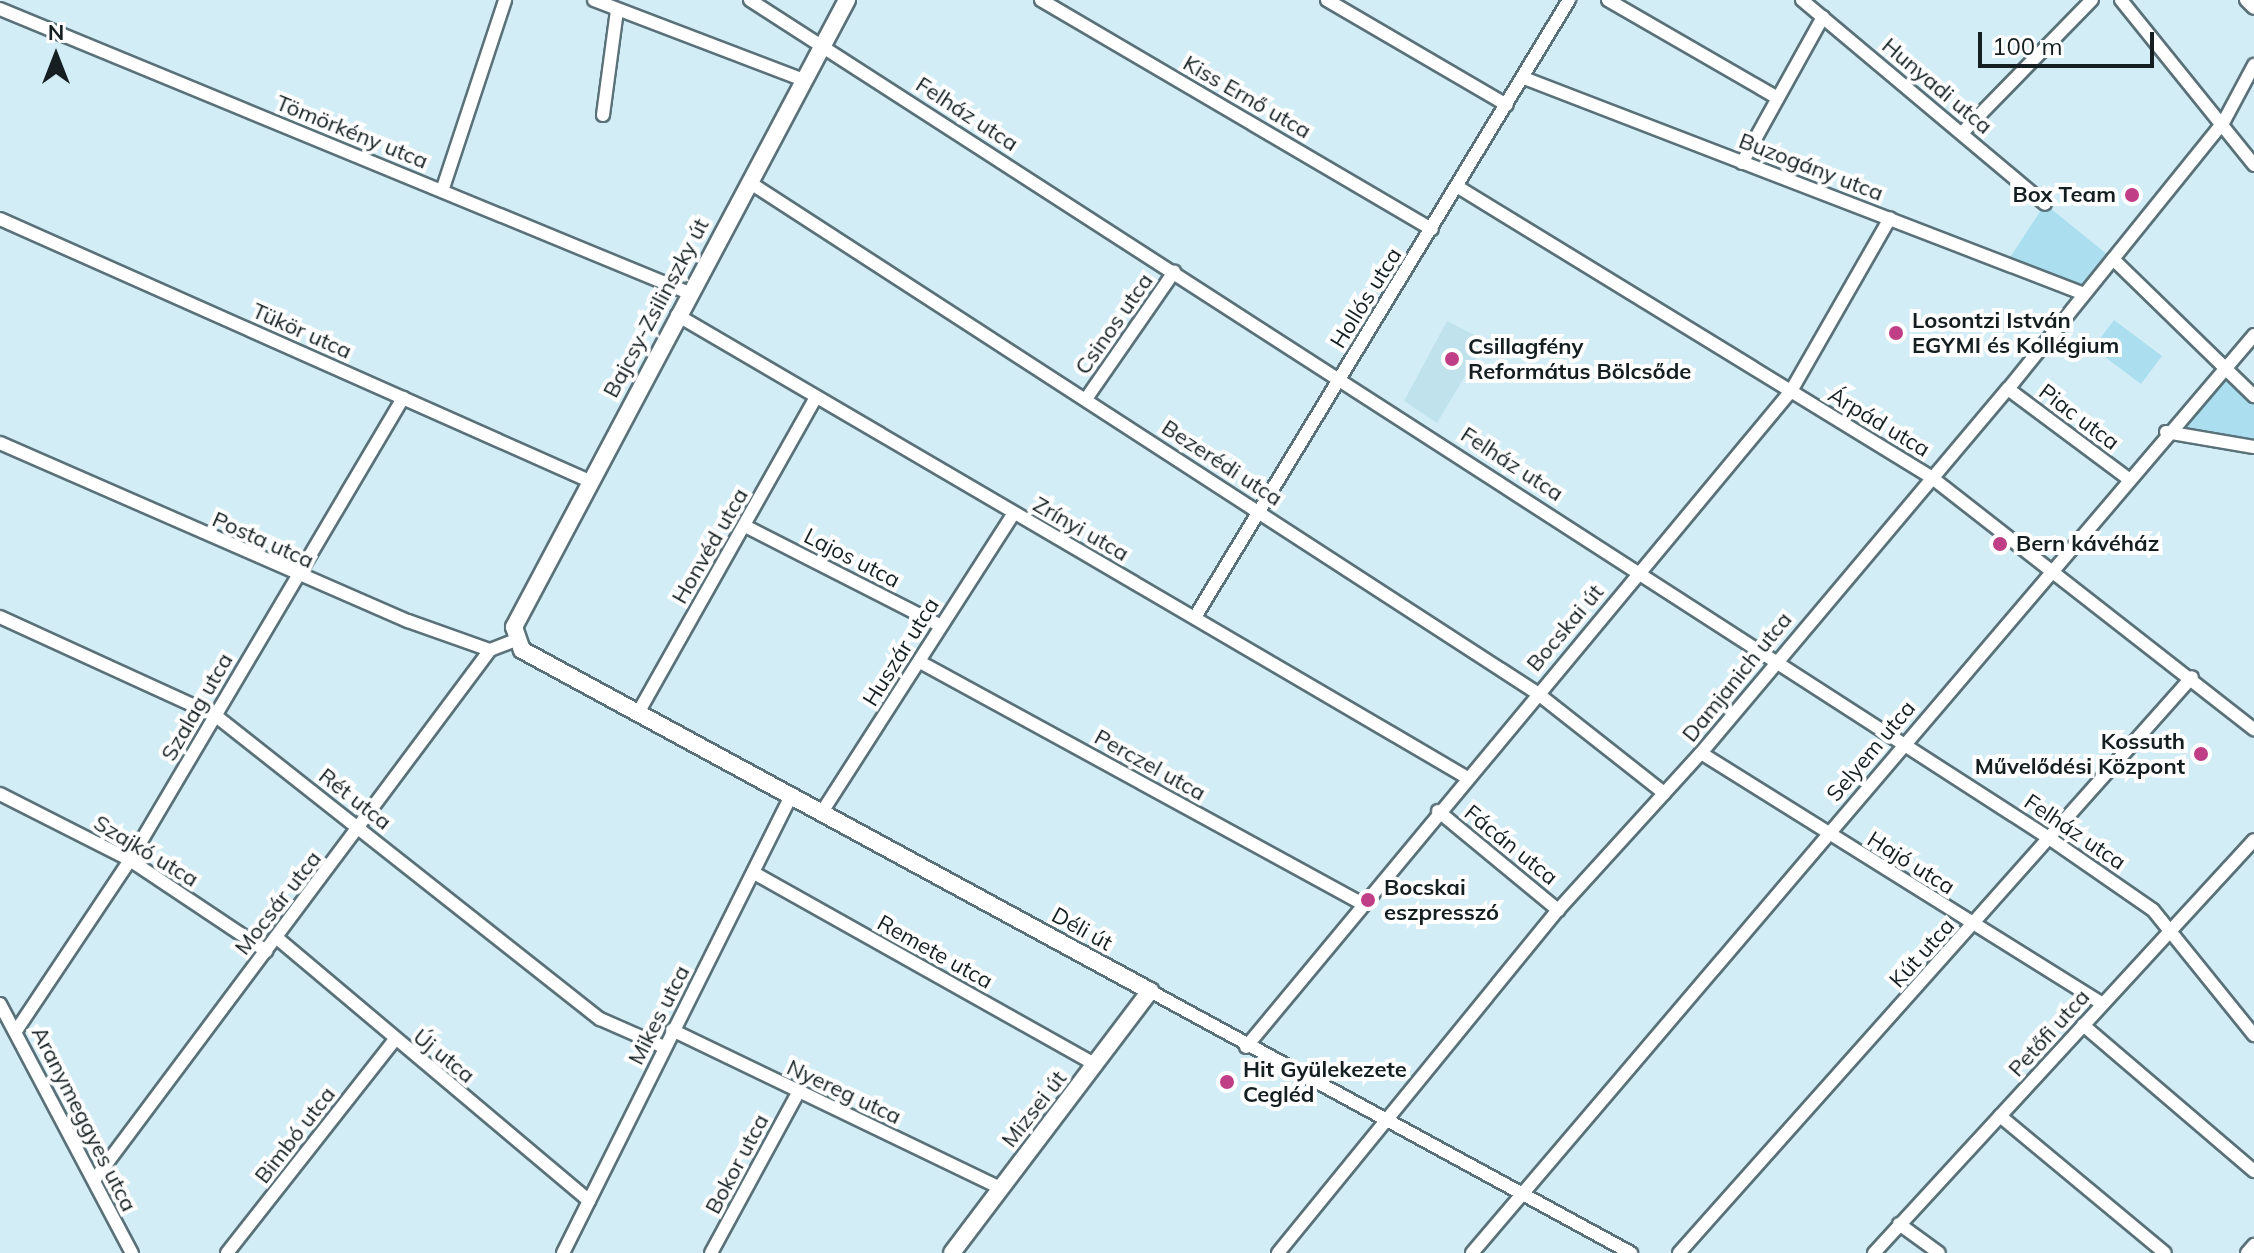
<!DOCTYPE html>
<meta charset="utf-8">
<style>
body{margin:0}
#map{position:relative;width:2254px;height:1253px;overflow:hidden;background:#d3edf6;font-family:Mulish,sans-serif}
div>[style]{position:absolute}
.built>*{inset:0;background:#bfe2ed}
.green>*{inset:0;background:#abdfef}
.roads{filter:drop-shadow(2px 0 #5a7179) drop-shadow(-2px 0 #5a7179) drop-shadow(0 2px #5a7179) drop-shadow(0 -2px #5a7179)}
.minor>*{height:12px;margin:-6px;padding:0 6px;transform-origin:6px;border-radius:6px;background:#fff}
.major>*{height:16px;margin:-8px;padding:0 8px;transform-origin:8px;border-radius:8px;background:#fff}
.dots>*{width:22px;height:22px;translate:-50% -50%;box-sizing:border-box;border:4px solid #fff;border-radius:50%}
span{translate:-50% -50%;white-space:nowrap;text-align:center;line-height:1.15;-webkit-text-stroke:8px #fff;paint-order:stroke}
.street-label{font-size:22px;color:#151f22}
.poi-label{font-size:22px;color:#151f22;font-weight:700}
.right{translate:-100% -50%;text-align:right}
.left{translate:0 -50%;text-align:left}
.north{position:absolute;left:16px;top:16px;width:80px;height:80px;-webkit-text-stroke:6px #fff;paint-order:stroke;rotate:0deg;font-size:22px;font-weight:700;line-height:32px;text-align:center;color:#151f22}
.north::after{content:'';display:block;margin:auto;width:28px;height:36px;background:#151f22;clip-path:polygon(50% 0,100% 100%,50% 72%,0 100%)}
.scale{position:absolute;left:1978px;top:32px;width:176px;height:36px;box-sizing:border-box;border:4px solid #151f22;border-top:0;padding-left:10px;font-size:24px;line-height:28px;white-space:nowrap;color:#151f22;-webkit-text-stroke:6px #fff;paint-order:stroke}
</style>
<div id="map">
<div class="built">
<i style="clip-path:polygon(1447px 321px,1486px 341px,1437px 423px,1404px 401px)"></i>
</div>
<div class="green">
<i style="clip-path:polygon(2045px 204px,2113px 259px,2084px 294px,2005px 265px)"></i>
<i style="clip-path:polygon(2114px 320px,2162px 356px,2141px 384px,2093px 348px)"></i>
<i style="clip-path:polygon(2226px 370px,2254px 399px,2254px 445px,2171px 431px)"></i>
</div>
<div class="roads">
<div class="minor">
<i style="left:594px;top:0;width:225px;rotate:20.9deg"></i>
<i style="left:750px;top:0;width:1546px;rotate:32.83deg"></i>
<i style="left:2049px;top:838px;width:126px;rotate:34.7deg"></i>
<i style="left:2153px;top:910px;width:161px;rotate:51.1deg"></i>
<i style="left:1041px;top:0;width:453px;rotate:30.4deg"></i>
<i style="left:1327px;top:0;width:208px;rotate:30.3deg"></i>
<i style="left:1608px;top:0;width:194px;rotate:30deg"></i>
<i style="left:1802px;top:0;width:317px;rotate:40deg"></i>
<i style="left:2121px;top:0;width:212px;rotate:51.1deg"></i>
<i style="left:2246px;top:0;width:11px;rotate:45deg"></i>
<i style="left:0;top:9px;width:745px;rotate:22.4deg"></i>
<i style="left:1524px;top:78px;width:600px;rotate:21.09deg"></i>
<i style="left:603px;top:115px;width:106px;rotate:-82.4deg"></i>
<i style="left:1962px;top:133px;width:186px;rotate:-45.7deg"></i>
<i style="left:1742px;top:163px;width:167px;rotate:-61deg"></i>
<i style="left:749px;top:182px;width:939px;rotate:32.96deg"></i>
<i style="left:1537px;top:693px;width:162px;rotate:38.2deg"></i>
<i style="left:1458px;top:187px;width:555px;rotate:31.51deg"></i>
<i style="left:1931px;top:477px;width:410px;rotate:38deg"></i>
<i style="left:442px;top:191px;width:201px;rotate:-71.7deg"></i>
<i style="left:0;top:219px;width:642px;rotate:23.97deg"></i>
<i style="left:2113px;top:259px;width:197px;rotate:44.2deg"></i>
<i style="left:677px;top:315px;width:914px;rotate:30.35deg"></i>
<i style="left:2008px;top:389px;width:147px;rotate:36.7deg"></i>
<i style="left:1086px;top:399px;width:155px;rotate:-55.3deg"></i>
<i style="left:2166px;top:432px;width:89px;rotate:9.7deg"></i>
<i style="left:0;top:443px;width:445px;rotate:23.6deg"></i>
<i style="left:408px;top:621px;width:87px;rotate:19.5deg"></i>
<i style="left:490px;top:650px;width:28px;rotate:-21deg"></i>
<i style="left:745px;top:526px;width:220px;rotate:27deg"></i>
<i style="left:0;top:617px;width:238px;rotate:24.6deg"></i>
<i style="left:216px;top:716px;width:489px;rotate:38.3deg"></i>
<i style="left:600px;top:1019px;width:70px;rotate:23.6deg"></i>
<i style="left:1195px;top:617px;width:722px;rotate:-58.78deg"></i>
<i style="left:920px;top:662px;width:503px;rotate:28.66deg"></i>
<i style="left:638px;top:713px;width:360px;rotate:-60.6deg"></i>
<i style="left:1701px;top:753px;width:473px;rotate:32deg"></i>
<i style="left:0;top:794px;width:146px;rotate:26.9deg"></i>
<i style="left:130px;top:860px;width:164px;rotate:33.8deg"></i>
<i style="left:1438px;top:811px;width:156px;rotate:39.5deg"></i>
<i style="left:822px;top:812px;width:355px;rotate:-57.3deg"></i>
<i style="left:754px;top:873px;width:392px;rotate:29.3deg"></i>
<i style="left:277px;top:938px;width:408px;rotate:40.1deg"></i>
<i style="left:1150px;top:991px;width:548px;rotate:28.58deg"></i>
<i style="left:0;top:1004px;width:282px;rotate:62.1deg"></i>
<i style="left:2083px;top:1025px;width:225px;rotate:40.5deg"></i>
<i style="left:672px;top:1030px;width:365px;rotate:25.7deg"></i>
<i style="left:16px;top:1031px;width:206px;rotate:-56.3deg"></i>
<i style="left:130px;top:860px;width:537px;rotate:-59.42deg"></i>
<i style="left:1246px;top:1047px;width:853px;rotate:-50.28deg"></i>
<i style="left:1791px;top:391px;width:199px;rotate:-60.2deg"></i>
<i style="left:2000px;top:1116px;width:214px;rotate:39.7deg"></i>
<i style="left:95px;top:1179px;width:660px;rotate:-53.25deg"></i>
<i style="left:1899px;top:1224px;width:49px;rotate:35.9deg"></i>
<i style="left:227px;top:1253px;width:270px;rotate:-51.8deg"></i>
<i style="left:563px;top:1253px;width:511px;rotate:-63.49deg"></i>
<i style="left:711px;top:1253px;width:182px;rotate:-61.5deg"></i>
<i style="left:1278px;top:1253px;width:443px;rotate:-50.8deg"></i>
<i style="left:1558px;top:910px;width:212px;rotate:-47.7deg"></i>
<i style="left:1701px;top:753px;width:476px;rotate:-49.9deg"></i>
<i style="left:2008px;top:389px;width:342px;rotate:-51.1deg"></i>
<i style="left:2223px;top:123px;width:66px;rotate:-61.9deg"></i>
<i style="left:1472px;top:1253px;width:1206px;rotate:-49.57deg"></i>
<i style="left:1679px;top:1253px;width:771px;rotate:-48.31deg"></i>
<i style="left:1874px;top:1253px;width:561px;rotate:-47.38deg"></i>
<i style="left:2247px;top:1253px;width:11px;rotate:-49deg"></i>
</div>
<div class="major">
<i style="left:847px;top:0;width:710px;rotate:117.97deg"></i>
<i style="left:514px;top:627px;width:24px;rotate:71deg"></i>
<i style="left:522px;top:650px;width:715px;rotate:28.5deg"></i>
<i style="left:1150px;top:991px;width:328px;rotate:127.1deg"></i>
</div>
</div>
<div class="dots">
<i style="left:2132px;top:195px;background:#c03e85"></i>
<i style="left:1896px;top:333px;background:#c03e85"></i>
<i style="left:1452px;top:359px;background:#c03e85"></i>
<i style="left:2000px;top:544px;background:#c03e85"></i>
<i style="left:2201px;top:754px;background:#c03e85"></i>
<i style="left:1368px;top:900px;background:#c03e85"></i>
<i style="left:1227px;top:1082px;background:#c03e85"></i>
</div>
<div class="street-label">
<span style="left:1937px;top:86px;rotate:40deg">Hunyadi utca</span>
<span style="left:1247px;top:97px;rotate:30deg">Kiss Ernő utca</span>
<span style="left:967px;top:114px;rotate:33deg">Felház utca</span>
<span style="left:352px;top:132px;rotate:22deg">Tömörkény utca</span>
<span style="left:1811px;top:167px;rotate:21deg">Buzogány utca</span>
<span style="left:1366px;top:298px;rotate:-58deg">Hollós utca</span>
<span style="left:656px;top:308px;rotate:-62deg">Bajcsy-Zsilinszky út</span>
<span style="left:1114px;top:324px;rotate:-55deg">Csinos utca</span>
<span style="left:302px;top:331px;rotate:24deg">Tükör utca</span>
<span style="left:2079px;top:417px;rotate:37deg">Piac utca</span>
<span style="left:1879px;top:422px;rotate:31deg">Árpád utca</span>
<span style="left:1222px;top:463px;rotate:33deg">Bezerédi utca</span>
<span style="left:1512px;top:464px;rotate:33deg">Felház utca</span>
<span style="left:1081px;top:529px;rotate:30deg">Zrínyi utca</span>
<span style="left:263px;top:540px;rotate:24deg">Posta utca</span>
<span style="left:710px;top:546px;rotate:-60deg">Honvéd utca</span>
<span style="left:852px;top:558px;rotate:27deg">Lajos utca</span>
<span style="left:1565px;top:628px;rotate:-50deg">Bocskai út</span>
<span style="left:901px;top:652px;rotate:-58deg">Huszár utca</span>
<span style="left:1737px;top:677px;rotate:-51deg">Damjanich utca</span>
<span style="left:197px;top:707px;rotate:-60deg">Szalag utca</span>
<span style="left:1871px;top:751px;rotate:-50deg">Selyem utca</span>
<span style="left:1150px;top:765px;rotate:29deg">Perczel utca</span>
<span style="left:355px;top:799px;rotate:38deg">Rét utca</span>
<span style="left:2075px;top:832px;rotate:34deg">Felház utca</span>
<span style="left:1511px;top:845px;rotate:39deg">Fácán utca</span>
<span style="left:146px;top:851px;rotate:31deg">Szajkó utca</span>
<span style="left:1911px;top:863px;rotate:32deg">Hajó utca</span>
<span style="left:278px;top:903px;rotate:-52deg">Mocsár utca</span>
<span style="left:1082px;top:929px;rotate:29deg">Déli út</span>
<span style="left:935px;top:952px;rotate:29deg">Remete utca</span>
<span style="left:1922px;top:953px;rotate:-48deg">Kút utca</span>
<span style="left:659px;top:1015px;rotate:-63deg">Mikes utca</span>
<span style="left:2049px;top:1033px;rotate:-48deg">Petőfi utca</span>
<span style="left:444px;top:1056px;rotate:39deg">Új utca</span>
<span style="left:844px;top:1092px;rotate:25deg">Nyereg utca</span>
<span style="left:1034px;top:1109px;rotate:-52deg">Mizsei út</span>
<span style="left:84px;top:1119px;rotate:63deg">Aranymeggyes utca</span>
<span style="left:295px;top:1135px;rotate:-52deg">Bimbó utca</span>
<span style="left:737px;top:1164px;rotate:-62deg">Bokor utca</span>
</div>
<div class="poi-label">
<span class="right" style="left:2116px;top:195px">Box Team</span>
<span class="left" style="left:1912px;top:333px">Losontzi István<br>EGYMI és Kollégium</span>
<span class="left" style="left:1468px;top:359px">Csillagfény<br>Református Bölcsőde</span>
<span class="left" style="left:2016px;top:544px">Bern kávéház</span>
<span class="right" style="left:2185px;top:754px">Kossuth<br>Művelődési Központ</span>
<span class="left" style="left:1384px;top:900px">Bocskai<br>eszpresszó</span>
<span class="left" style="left:1243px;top:1082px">Hit Gyülekezete<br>Cegléd</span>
</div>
<div class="north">N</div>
<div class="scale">100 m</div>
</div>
